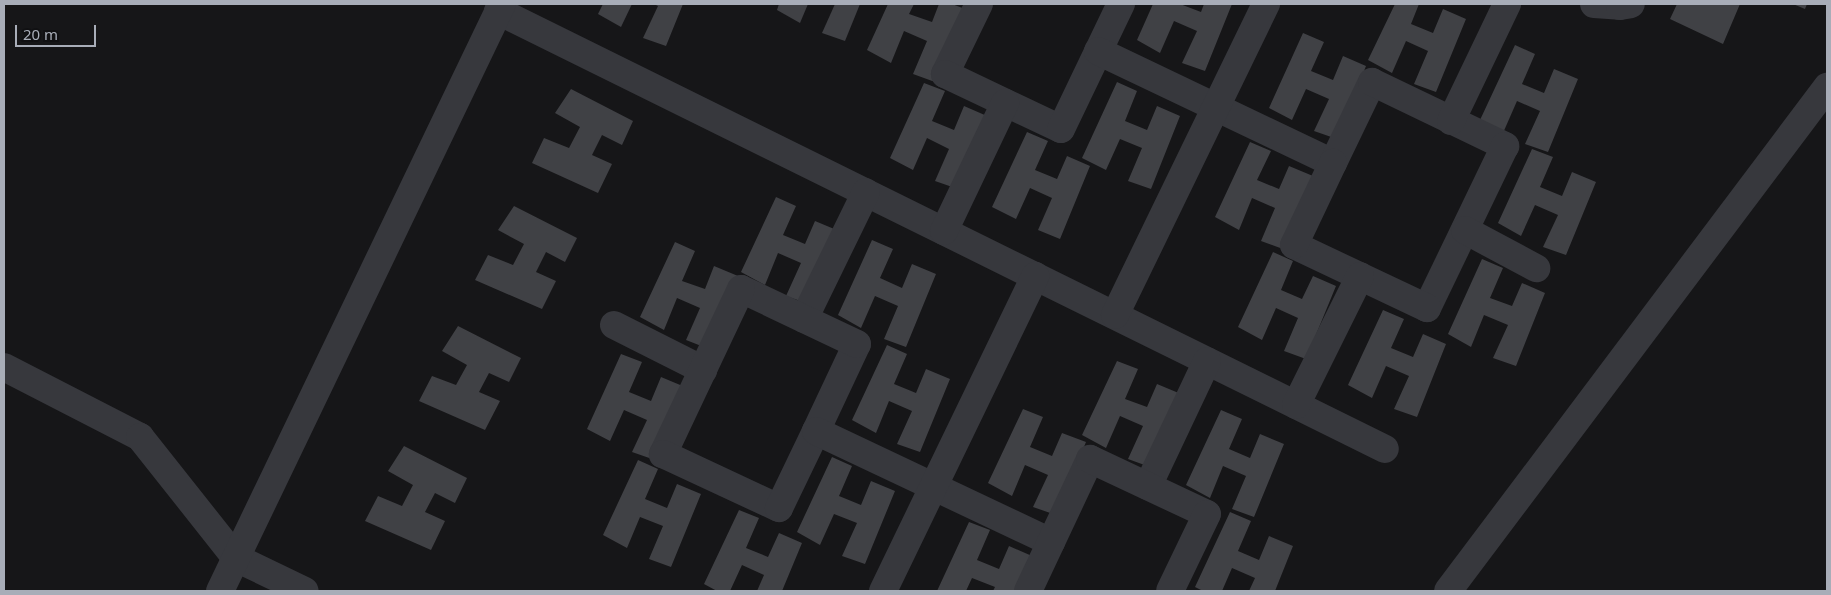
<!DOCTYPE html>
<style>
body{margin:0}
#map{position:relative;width:1831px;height:595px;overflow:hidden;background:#161618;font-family:"Noto Sans",sans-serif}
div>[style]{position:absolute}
.building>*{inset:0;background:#404145}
.minor>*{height:28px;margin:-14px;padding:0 14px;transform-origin:14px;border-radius:14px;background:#37383d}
span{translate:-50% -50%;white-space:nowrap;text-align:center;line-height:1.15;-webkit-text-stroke:4px #111113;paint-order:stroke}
.frame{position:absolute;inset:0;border:5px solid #a8adb8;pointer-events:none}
.scale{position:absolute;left:15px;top:25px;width:81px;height:22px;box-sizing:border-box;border:2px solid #a8adb8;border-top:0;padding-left:6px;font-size:15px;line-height:18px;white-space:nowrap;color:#a8adb8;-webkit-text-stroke:4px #111113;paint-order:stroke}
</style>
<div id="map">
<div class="building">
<i style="clip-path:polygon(603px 4px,632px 4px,621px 27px,598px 14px)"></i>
<i style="clip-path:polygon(654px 4px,683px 4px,666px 46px,643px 38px,658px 6px)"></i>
<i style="clip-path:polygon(779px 4px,808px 4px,800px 23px,777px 10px)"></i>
<i style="clip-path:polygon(835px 4px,860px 4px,845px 41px,822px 33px)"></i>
<i style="clip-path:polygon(888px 4px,914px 4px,909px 14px,932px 22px,939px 4px,952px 4px,965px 9px,935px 82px,913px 74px,927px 41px,904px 31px,891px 63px,867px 50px)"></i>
<i style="clip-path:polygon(1153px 4px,1180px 4px,1201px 12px,1204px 4px,1232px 4px,1205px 71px,1182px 63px,1197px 31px,1174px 21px,1160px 53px,1137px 40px)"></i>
<i style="clip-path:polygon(1395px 4px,1419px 4px,1411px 24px,1433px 33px,1443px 9px,1466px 19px,1436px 92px,1414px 84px,1428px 51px,1406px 41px,1392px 73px,1368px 60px)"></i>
<i style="clip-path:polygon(1677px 4px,1712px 5px,1740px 4px,1723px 44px,1670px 19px)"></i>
<i style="clip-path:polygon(1793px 4px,1807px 4px,1805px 9px)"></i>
<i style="clip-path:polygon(1303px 33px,1324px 42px,1311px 71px,1333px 80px,1343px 56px,1366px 66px,1337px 139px,1314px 131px,1329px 99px,1306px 89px,1292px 120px,1269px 108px)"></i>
<i style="clip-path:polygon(1515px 45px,1535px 54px,1522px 84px,1544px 93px,1554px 69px,1578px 79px,1548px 152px,1525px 144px,1540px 111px,1517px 101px,1503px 133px,1480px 120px)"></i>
<i style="clip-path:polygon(1117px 82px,1137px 91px,1125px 121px,1147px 130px,1157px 106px,1180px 116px,1151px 189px,1128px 181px,1142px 148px,1120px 139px,1106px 170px,1082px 158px)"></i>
<i style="clip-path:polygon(924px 83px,945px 91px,932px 121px,954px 130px,964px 106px,987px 116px,958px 189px,935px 181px,949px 149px,927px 138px,913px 170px,890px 158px)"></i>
<i style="clip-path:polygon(571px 89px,633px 121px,622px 145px,602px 135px,592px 155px,612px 164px,598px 193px,532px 163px,544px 138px,569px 148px,580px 127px,555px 113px)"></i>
<i style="clip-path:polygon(1027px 132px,1048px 141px,1035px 170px,1057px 179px,1067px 156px,1090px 166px,1060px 239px,1038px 230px,1052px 198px,1030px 188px,1016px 219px,992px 207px)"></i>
<i style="clip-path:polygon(1250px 142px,1271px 151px,1257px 180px,1279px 189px,1289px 166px,1313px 176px,1283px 249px,1261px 241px,1275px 208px,1252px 198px,1239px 230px,1215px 217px)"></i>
<i style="clip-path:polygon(1532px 149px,1553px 157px,1540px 187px,1562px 196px,1572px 172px,1596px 182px,1566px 255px,1543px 247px,1558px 215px,1535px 205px,1521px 236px,1498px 223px)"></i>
<i style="clip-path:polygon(776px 197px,796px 206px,783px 235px,805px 244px,815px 221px,839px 231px,809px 304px,786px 296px,801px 263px,778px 253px,765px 285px,741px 272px)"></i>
<i style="clip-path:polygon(514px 206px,577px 238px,565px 262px,546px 252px,536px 272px,556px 281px,542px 309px,475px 280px,488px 255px,513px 265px,524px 244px,498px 230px)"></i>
<i style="clip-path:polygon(872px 240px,893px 249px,880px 278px,902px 288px,912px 264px,936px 274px,906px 347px,884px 339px,898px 306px,875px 296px,861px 328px,838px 315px)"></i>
<i style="clip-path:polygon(675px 242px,695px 251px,682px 281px,705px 289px,714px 266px,738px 276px,709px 349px,686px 340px,700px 308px,677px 298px,664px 330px,640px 317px)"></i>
<i style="clip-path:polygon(1273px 252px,1293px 261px,1281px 290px,1302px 299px,1313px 276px,1336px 286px,1306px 359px,1284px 351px,1298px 318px,1276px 308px,1262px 340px,1238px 327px)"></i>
<i style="clip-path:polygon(1482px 259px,1503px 268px,1490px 298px,1512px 306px,1522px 283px,1545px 293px,1516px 366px,1493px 358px,1508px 325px,1484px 315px,1471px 347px,1448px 334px)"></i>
<i style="clip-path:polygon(1383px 310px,1404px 319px,1391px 348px,1413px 357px,1423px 334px,1446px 344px,1417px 417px,1394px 409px,1409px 376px,1386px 366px,1372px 398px,1348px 385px)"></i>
<i style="clip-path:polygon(458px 326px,521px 358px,509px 382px,489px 373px,479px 392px,500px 401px,485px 430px,419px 401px,432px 376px,456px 385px,467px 365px,442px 351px)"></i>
<i style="clip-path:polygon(887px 345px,907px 354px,894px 384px,916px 393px,926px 369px,950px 379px,920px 452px,897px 444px,912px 411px,889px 401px,876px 433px,852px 420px)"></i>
<i style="clip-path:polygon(621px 354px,642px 362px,629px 392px,651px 401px,661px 377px,685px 387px,655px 460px,632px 452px,647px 420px,624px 410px,610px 441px,587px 429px)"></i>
<i style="clip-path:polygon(1117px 361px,1138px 369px,1125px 399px,1147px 407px,1157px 384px,1181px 394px,1150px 467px,1128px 459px,1143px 426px,1120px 416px,1106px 448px,1082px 435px)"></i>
<i style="clip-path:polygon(1023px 409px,1043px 417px,1030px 447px,1052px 456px,1062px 433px,1086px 442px,1056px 515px,1033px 507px,1048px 475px,1025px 465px,1012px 496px,988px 483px)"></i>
<i style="clip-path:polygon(1221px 410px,1242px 419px,1229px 449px,1250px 458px,1260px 434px,1284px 444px,1254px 517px,1232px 509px,1246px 476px,1223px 466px,1210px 498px,1186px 485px)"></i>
<i style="clip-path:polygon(404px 446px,467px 478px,455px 503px,435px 493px,425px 512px,445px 521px,431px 550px,365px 521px,378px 496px,402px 506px,413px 485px,388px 471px)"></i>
<i style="clip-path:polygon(832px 457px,852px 466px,839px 496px,861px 505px,871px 481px,895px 491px,865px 564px,842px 556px,857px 523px,834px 514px,820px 545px,797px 532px)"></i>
<i style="clip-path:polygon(638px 460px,658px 469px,645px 499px,667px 508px,677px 484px,701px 494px,671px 567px,649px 559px,663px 526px,640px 517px,627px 548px,603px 535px)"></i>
<i style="clip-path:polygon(739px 510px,759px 518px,746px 548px,768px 557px,779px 533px,802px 543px,782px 591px,757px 591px,764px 575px,742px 565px,730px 591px,717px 591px,704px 584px)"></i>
<i style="clip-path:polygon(1230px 512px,1251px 521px,1238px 551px,1259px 560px,1269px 536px,1293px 546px,1275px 591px,1249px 591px,1255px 578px,1232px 568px,1222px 591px,1203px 591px,1195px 587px)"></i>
<i style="clip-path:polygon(969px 522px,990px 530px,977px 560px,999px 569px,1009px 546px,1032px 556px,1018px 591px,993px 591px,995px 587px,972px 578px,966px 591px,937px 591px)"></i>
</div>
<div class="minor">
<i style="left:979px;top:4px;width:78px;rotate:115.9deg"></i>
<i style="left:945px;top:74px;width:128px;rotate:25.4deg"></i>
<i style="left:1061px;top:129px;width:139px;rotate:-64.4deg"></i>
<i style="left:1594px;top:4px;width:26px;rotate:4deg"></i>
<i style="left:1620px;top:6px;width:11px;rotate:-10deg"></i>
<i style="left:498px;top:11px;width:989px;rotate:26.28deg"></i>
<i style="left:1098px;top:51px;width:260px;rotate:25.5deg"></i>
<i style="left:1333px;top:163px;width:90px;rotate:-64.3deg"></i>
<i style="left:1372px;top:82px;width:148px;rotate:25.7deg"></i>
<i style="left:1505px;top:146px;width:180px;rotate:115.7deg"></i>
<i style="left:1427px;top:308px;width:147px;rotate:-154.7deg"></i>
<i style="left:1294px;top:245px;width:91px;rotate:-64.6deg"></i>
<i style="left:1451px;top:121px;width:130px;rotate:-64.4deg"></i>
<i style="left:1465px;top:230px;width:81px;rotate:28.2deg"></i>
<i style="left:944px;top:231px;width:142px;rotate:-64.5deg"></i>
<i style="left:1115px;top:315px;width:346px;rotate:-64.1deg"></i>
<i style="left:804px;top:319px;width:141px;rotate:-64deg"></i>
<i style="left:614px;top:325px;width:100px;rotate:26.8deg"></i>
<i style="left:4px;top:367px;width:153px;rotate:27.2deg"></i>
<i style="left:140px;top:437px;width:154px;rotate:51.6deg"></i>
<i style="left:236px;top:558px;width:76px;rotate:25.6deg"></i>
<i style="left:1296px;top:405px;width:144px;rotate:-63.6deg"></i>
<i style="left:816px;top:431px;width:96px;rotate:-64.8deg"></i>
<i style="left:857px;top:344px;width:128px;rotate:-154.6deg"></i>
<i style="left:741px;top:289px;width:183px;rotate:115.3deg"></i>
<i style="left:663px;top:454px;width:128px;rotate:25deg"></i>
<i style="left:779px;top:508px;width:85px;rotate:-64.3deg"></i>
<i style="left:816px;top:431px;width:260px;rotate:25.3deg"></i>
<i style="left:1148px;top:486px;width:138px;rotate:-64.7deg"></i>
<i style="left:220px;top:591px;width:651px;rotate:-64.34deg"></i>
<i style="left:883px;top:591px;width:350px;rotate:-64.2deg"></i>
<i style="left:1028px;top:591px;width:146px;rotate:-64.8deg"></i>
<i style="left:1090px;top:459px;width:129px;rotate:25.2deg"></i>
<i style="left:1207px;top:514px;width:85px;rotate:115.7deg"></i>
<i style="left:1448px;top:591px;width:631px;rotate:-53.06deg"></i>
</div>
<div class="frame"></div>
<div class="scale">20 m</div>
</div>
